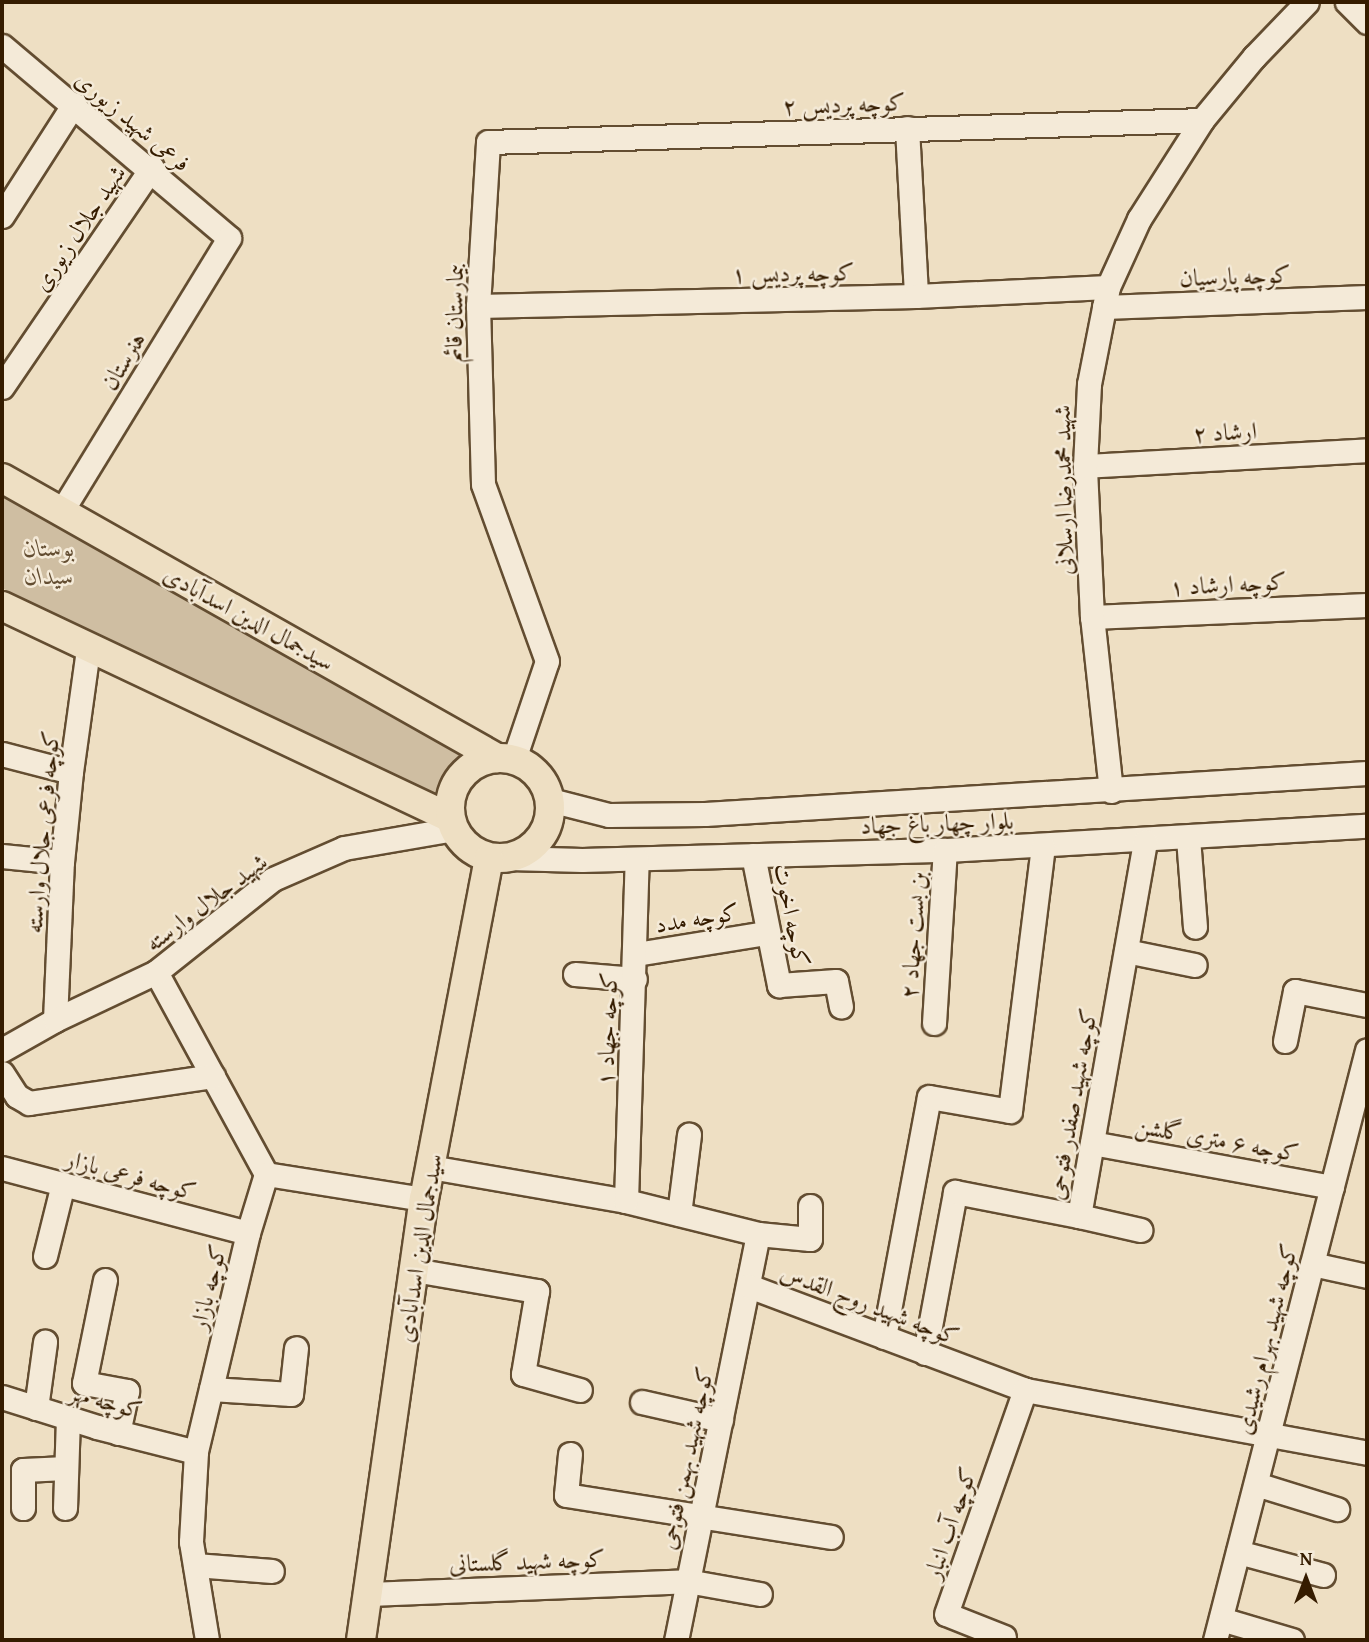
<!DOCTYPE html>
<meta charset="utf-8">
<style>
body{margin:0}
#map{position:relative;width:1369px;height:1642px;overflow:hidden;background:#eedfc3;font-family:"Gentium Book Plus",Amiri,serif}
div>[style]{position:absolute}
.green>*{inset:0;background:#cfbea2}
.roads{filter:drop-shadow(2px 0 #634d31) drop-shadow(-2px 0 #634d31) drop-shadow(0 2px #634d31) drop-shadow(0 -2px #634d31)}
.minor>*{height:23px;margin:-11.5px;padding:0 11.5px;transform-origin:11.5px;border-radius:11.5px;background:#f4ead8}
.major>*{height:28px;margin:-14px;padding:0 14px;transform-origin:14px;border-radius:14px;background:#eedfc3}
.major>.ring{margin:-14px;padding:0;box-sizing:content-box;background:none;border:28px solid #eedfc3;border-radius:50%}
span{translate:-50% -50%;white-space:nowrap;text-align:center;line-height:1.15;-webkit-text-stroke:5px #f4ead8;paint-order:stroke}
.street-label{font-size:24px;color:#351c00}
.park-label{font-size:24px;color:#634d31;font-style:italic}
.frame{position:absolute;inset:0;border:4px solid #351c00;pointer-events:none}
.north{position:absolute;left:1271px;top:1544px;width:70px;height:70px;-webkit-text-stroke:5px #f4ead8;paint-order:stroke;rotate:0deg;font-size:19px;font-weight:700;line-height:28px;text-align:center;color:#351c00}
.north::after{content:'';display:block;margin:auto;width:24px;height:32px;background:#351c00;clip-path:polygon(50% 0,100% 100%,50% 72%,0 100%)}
</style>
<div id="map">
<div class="green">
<i style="clip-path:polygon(2px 484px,479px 753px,455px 767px,444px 785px,439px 806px,2px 588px)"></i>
</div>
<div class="roads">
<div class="minor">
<i style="left:1347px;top:2px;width:28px;rotate:45deg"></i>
<i style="left:2px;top:46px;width:297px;rotate:40.2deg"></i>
<i style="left:229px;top:238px;width:321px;rotate:121.5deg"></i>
<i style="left:907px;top:128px;width:168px;rotate:86.9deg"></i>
<i style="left:2px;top:216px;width:133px;rotate:-57.3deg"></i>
<i style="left:478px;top:306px;width:438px;rotate:-1.3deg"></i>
<i style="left:916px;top:296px;width:192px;rotate:-2.7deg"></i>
<i style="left:1104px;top:307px;width:263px;rotate:-2.2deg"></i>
<i style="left:2px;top:387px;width:266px;rotate:-55.7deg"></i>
<i style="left:1085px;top:466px;width:282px;rotate:-3.2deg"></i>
<i style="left:1092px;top:617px;width:275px;rotate:-2.5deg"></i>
<i style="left:2px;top:754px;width:71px;rotate:14.6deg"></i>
<i style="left:514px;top:759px;width:103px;rotate:-71.4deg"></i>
<i style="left:547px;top:661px;width:188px;rotate:-109.9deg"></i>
<i style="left:483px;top:484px;width:178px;rotate:-91.6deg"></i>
<i style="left:478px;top:306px;width:164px;rotate:-86.5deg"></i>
<i style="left:488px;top:142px;width:714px;rotate:-1.76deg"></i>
<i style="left:1111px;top:791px;width:175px;rotate:-96.2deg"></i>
<i style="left:1092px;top:617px;width:151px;rotate:-92.7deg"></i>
<i style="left:1085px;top:466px;width:82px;rotate:-87.2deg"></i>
<i style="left:1089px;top:384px;width:99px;rotate:-78.9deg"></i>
<i style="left:1108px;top:287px;width:75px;rotate:-65.5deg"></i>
<i style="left:1139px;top:219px;width:117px;rotate:-57.5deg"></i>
<i style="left:1202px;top:120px;width:82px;rotate:-50.5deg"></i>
<i style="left:1254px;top:57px;width:76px;rotate:-46.1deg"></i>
<i style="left:550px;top:800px;width:61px;rotate:14.3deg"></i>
<i style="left:609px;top:815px;width:96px;rotate:-0.6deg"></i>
<i style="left:705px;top:814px;width:663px;rotate:-3.54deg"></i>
<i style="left:1188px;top:838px;width:89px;rotate:85.5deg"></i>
<i style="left:753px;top:855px;width:133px;rotate:78.7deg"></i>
<i style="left:779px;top:985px;width:57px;rotate:-4deg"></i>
<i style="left:836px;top:981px;width:26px;rotate:79deg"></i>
<i style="left:2px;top:856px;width:60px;rotate:5.7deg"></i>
<i style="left:509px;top:858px;width:73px;rotate:1.6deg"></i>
<i style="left:582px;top:860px;width:363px;rotate:-1.6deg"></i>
<i style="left:945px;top:850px;width:423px;rotate:-3.3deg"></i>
<i style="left:1126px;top:951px;width:70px;rotate:11.5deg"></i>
<i style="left:636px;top:954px;width:132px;rotate:-9.2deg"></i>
<i style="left:156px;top:972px;width:230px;rotate:61.4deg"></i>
<i style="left:266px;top:1174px;width:62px;rotate:107deg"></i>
<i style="left:248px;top:1233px;width:225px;rotate:103.4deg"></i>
<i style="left:196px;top:1452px;width:90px;rotate:93.2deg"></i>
<i style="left:191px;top:1542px;width:99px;rotate:80.7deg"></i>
<i style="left:575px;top:974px;width:60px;rotate:4.8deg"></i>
<i style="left:55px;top:1020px;width:158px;rotate:-87.5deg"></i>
<i style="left:62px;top:862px;width:90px;rotate:-84.3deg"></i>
<i style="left:71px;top:772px;width:124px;rotate:-82.1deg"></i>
<i style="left:934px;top:1023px;width:173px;rotate:-86.4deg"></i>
<i style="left:1285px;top:1041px;width:51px;rotate:-78.7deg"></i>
<i style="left:1295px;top:991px;width:73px;rotate:11deg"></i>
<i style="left:2px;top:1050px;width:61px;rotate:-29.5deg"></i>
<i style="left:55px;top:1020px;width:112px;rotate:-25.4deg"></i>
<i style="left:156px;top:972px;width:149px;rotate:-38.5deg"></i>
<i style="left:273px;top:879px;width:77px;rotate:-23.6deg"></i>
<i style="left:344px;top:848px;width:112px;rotate:-9.8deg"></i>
<i style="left:2px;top:1073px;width:27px;rotate:57deg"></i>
<i style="left:17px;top:1096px;width:14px;rotate:30deg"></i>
<i style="left:29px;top:1103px;width:186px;rotate:-8.3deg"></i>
<i style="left:1092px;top:1143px;width:244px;rotate:10.4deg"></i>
<i style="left:430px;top:1167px;width:199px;rotate:9.8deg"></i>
<i style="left:626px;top:1201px;width:136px;rotate:14deg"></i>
<i style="left:758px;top:1234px;width:414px;rotate:101.4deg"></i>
<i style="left:2px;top:1168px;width:254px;rotate:14.8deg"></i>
<i style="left:266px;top:1174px;width:160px;rotate:9deg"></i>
<i style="left:626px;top:1201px;width:342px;rotate:-88.2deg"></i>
<i style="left:679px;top:1214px;width:80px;rotate:-82.8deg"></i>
<i style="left:1079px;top:1216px;width:63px;rotate:12.9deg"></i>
<i style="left:758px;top:1234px;width:52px;rotate:5.5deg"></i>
<i style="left:810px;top:1239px;width:33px;rotate:-90deg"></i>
<i style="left:45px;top:1256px;width:74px;rotate:-76deg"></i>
<i style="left:1312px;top:1264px;width:56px;rotate:12.3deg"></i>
<i style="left:414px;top:1270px;width:125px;rotate:9.7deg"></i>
<i style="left:537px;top:1291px;width:84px;rotate:99.6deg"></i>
<i style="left:523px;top:1374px;width:59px;rotate:15.7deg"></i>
<i style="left:105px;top:1280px;width:105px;rotate:101.5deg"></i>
<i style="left:84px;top:1383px;width:44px;rotate:10.5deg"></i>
<i style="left:127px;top:1391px;width:43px;rotate:102.1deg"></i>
<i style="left:749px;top:1286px;width:295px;rotate:20.6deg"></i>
<i style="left:1025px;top:1390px;width:348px;rotate:10.4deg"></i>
<i style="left:884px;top:1337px;width:244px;rotate:-79.4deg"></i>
<i style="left:929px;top:1097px;width:82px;rotate:9.8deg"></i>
<i style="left:1010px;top:1111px;width:267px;rotate:-82.9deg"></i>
<i style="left:925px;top:1353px;width:164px;rotate:-79.4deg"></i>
<i style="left:955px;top:1192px;width:126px;rotate:11deg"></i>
<i style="left:1079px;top:1216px;width:381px;rotate:-80deg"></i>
<i style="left:211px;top:1389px;width:80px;rotate:3.6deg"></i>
<i style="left:291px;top:1394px;width:46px;rotate:-83.8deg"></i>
<i style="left:2px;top:1397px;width:100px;rotate:17.5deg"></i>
<i style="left:97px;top:1427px;width:102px;rotate:14.2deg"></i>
<i style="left:642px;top:1402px;width:81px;rotate:12.8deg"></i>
<i style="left:36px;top:1408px;width:67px;rotate:-82.2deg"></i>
<i style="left:570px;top:1454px;width:41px;rotate:95.6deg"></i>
<i style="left:566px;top:1495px;width:268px;rotate:9deg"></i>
<i style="left:1256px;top:1484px;width:85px;rotate:17.2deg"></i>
<i style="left:23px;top:1508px;width:38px;rotate:-90deg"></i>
<i style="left:23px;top:1470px;width:43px;rotate:-2.7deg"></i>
<i style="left:65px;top:1508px;width:90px;rotate:-88.1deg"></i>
<i style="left:1238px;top:1552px;width:88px;rotate:15.1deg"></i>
<i style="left:195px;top:1565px;width:77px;rotate:4.5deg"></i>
<i style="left:369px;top:1594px;width:318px;rotate:-2.3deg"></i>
<i style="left:687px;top:1581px;width:74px;rotate:10.1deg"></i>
<i style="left:1221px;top:1619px;width:74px;rotate:16.5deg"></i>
<i style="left:1004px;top:1637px;width:62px;rotate:-158.4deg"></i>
<i style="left:946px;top:1614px;width:238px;rotate:-70.6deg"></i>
<i style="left:1215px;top:1640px;width:609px;rotate:-75.55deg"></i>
</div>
<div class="major">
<i style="left:2px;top:478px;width:569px;rotate:29.49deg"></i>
<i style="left:2px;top:606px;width:496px;rotate:25.3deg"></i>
<i class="ring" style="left:450px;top:758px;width:72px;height:72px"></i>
<i style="left:361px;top:1640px;width:445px;rotate:-81.9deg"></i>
<i style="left:424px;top:1199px;width:347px;rotate:-79.2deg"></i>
</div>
</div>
<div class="street-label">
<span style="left:844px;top:104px;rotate:-2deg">کوچه پردیس ۲</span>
<span style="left:133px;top:121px;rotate:40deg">فرعی شهید زیوری</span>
<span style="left:79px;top:228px;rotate:-56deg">شهید جلال زیوری</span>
<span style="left:793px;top:273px;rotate:-1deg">کوچه پردیس ۱</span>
<span style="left:1235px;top:276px;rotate:-2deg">کوچه پارسیان</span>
<span style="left:454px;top:313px;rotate:-89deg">بیمارستان قائم</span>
<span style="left:123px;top:361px;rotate:-59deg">هنرستان</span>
<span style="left:1225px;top:432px;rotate:-3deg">ارشاد ۲</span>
<span style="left:1063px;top:490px;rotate:-91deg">شهید محمدرضا ارسلانی</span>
<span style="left:1228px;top:584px;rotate:-3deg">کوچه ارشاد ۱</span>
<span style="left:249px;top:618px;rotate:29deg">سیدجمال الدین اسدآبادی</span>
<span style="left:937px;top:823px;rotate:-2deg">بلوار چهار باغ جهاد</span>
<span style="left:42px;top:832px;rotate:-85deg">کوچه فرعی جلال وارسته</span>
<span style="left:206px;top:902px;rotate:-37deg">شهید جلال وارسته</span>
<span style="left:792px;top:915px;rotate:79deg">کوچه اخوت</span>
<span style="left:697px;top:918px;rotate:-9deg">کوچه مدد</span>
<span style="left:913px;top:935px;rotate:-86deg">بن بست جهاد ۲</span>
<span style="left:607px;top:1029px;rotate:-88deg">کوچه جهاد ۱</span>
<span style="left:1072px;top:1104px;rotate:-80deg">کوچه شهید صفدر فتوحی</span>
<span style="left:1217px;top:1139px;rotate:10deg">کوچه ۶ متری گلشن</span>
<span style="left:131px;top:1175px;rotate:15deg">کوچه فرعی بازار</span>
<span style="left:419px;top:1248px;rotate:-81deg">سیدجمال الدین اسدآبادی</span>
<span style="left:208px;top:1287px;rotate:-76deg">کوچه بازار</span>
<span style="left:870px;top:1304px;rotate:21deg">کوچه شهید روح القدس</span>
<span style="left:1266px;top:1339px;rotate:-76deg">کوچه شهید بهرام رشیدی</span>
<span style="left:106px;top:1401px;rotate:16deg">کوچه مهر</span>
<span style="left:686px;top:1458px;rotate:-78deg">کوچه شهید بهمن فتوحی</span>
<span style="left:950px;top:1523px;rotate:-71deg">کوچه آب انبار</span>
<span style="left:527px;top:1561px;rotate:-2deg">کوچه شهید گلستانی</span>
</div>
<div class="park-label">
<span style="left:49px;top:562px">بوستان<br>سیدان</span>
</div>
<div class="frame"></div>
<div class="north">N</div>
</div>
